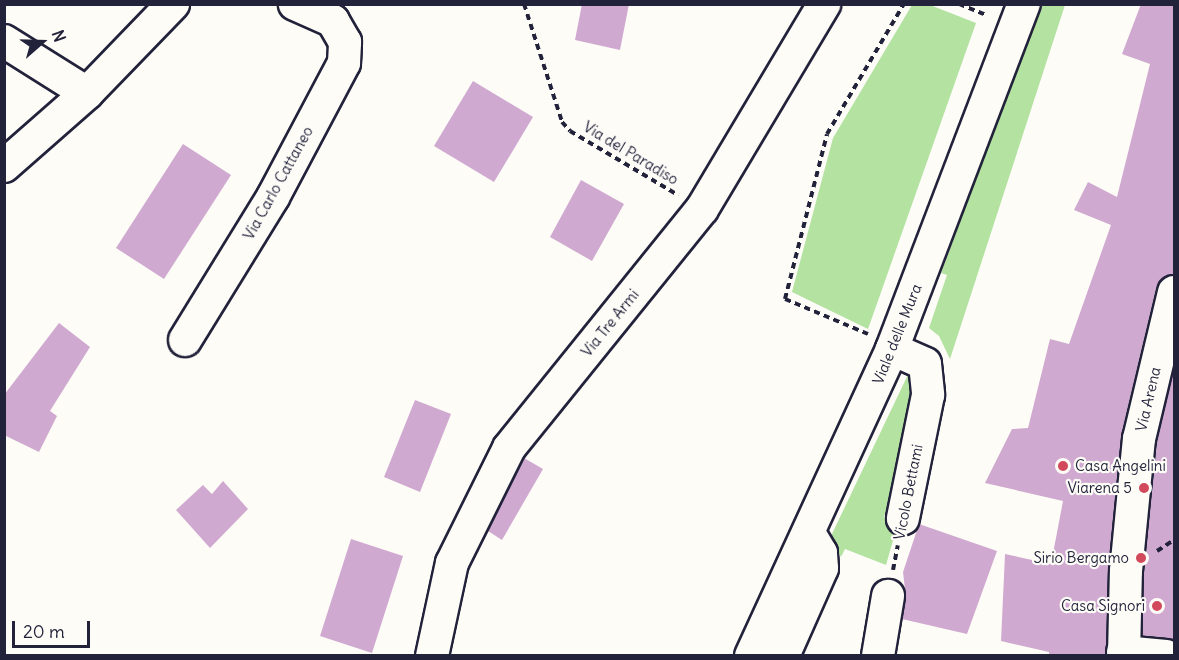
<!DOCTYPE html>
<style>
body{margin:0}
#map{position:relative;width:1179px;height:660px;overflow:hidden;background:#fdfcf7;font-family:Delius,sans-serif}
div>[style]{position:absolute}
.green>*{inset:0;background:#b3e2a1}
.building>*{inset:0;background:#d0a9d0}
.path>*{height:4px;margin-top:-2px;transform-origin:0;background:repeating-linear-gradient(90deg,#22223b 0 6px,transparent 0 10.5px)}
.roads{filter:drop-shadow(2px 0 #22223b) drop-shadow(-2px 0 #22223b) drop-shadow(0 2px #22223b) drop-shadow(0 -2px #22223b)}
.minor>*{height:32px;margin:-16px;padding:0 16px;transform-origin:16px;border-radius:16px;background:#fdfcf7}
.dots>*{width:16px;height:16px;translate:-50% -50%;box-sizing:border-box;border:3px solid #fdfcf7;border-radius:50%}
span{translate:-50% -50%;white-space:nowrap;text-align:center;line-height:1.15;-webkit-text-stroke:4.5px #fdfcf7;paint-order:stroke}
.street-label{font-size:15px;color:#22223b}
.poi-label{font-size:15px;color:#22223b}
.left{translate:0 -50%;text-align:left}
.right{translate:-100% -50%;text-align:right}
.frame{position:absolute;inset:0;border:6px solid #22223b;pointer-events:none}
.north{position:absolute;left:12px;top:12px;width:60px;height:60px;-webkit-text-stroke:4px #fdfcf7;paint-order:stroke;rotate:70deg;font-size:16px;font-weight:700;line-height:24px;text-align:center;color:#22223b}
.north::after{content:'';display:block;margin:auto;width:21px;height:27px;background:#22223b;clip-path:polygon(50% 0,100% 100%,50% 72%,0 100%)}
.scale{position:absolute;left:12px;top:621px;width:78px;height:27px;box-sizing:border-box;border:3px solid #22223b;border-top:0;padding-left:8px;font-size:18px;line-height:21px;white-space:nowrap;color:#22223b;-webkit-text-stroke:4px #fdfcf7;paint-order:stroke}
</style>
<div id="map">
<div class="green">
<i style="clip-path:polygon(912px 5px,930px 5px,976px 23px,868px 329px,792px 292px,833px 138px)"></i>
<i style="clip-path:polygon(1041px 5px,1065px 5px,950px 359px,939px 336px,929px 328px,947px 275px,941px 273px)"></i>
<i style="clip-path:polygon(914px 362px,924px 373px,884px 517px,896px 530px,886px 565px,845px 549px,841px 557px,831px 536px)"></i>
</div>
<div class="building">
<i style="clip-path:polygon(582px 4px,629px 4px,620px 50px,575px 40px)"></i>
<i style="clip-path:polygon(1141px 4px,1174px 4px,1174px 275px,1161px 279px,1156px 288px,1121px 435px,1108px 569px,1106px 656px,1049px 656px,1049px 652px,1001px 641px,1005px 554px,1051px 564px,1063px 501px,985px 483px,1012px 429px,1028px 428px,1050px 339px,1069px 344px,1111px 225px,1074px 210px,1088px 182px,1117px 197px,1150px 64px,1122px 54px)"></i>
<i style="clip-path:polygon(473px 81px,533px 117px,494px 182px,434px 146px)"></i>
<i style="clip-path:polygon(183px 144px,231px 175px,164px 279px,116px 248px)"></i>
<i style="clip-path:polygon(581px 180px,624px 204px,592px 261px,550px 237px)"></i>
<i style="clip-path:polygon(59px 323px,90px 347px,50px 411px,57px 416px,39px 452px,4px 435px,4px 395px)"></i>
<i style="clip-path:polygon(1174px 368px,1174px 641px,1142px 636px,1144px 572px,1157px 442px)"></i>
<i style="clip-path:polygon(415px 400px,451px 414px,420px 492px,384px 477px)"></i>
<i style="clip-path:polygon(524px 458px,543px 469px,502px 540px,488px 531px)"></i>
<i style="clip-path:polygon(223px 481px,248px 509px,210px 548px,176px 510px,203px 485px,212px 494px)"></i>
<i style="clip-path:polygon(919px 524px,997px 551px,967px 634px,902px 619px,906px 598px,903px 572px)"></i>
<i style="clip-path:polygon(351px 539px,403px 556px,372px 653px,320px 636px)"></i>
</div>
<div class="path">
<i style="left:524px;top:4px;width:124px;rotate:72.1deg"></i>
<i style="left:562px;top:122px;width:12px;rotate:48deg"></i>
<i style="left:570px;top:131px;width:126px;rotate:30.7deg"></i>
<i style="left:959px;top:4px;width:31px;rotate:22deg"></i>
<i style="left:868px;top:334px;width:90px;rotate:-157.1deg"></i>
<i style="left:785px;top:299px;width:170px;rotate:-75.7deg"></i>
<i style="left:827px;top:134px;width:151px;rotate:-59.4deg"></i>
<i style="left:1157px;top:551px;width:20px;rotate:-33deg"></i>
<i style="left:893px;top:570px;width:25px;rotate:-79deg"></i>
</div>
<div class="roads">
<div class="minor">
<i style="left:4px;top:41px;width:98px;rotate:32.1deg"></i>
<i style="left:87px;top:93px;width:124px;rotate:-46deg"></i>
<i style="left:4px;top:166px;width:111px;rotate:-41.3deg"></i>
<i style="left:185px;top:340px;width:168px;rotate:-58.4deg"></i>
<i style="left:273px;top:197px;width:152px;rotate:-62.1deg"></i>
<i style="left:344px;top:63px;width:21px;rotate:-87deg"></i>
<i style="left:345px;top:42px;width:24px;rotate:-120deg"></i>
<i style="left:333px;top:21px;width:42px;rotate:-155.9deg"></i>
<i style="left:892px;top:349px;width:36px;rotate:24deg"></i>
<i style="left:925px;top:364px;width:31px;rotate:84deg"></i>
<i style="left:928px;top:395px;width:126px;rotate:101.5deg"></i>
<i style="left:1123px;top:652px;width:43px;rotate:5.3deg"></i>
<i style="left:432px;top:656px;width:95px;rotate:-77.9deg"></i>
<i style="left:452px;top:563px;width:128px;rotate:-63.6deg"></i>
<i style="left:509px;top:448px;width:307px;rotate:-51.1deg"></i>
<i style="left:702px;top:209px;width:239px;rotate:-59.2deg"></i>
<i style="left:751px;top:656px;width:338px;rotate:-65.3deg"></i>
<i style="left:892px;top:349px;width:369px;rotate:-69.1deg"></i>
<i style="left:783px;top:656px;width:96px;rotate:-66.1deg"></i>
<i style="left:822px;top:568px;width:15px;rotate:-94deg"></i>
<i style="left:821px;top:553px;width:21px;rotate:-121deg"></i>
<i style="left:878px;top:656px;width:61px;rotate:-80.5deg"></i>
<i style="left:1124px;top:656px;width:85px;rotate:-88.7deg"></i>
<i style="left:1126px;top:571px;width:133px;rotate:-84.4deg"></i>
<i style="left:1139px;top:439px;width:151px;rotate:-76.6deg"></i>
</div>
</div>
<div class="dots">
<i style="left:1063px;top:466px;background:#d1495b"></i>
<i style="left:1144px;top:488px;background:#d1495b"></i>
<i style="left:1141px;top:558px;background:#d1495b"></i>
<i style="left:1157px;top:606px;background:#d1495b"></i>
</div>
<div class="street-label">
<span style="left:631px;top:153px;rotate:31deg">Via del Paradiso</span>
<span style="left:278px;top:183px;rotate:-61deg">Via Carlo Cattaneo</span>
<span style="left:610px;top:323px;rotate:-51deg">Via Tre Armi</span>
<span style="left:897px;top:334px;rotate:-68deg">Viale delle Mura</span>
<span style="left:1148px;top:399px;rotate:-77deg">Via Arena</span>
<span style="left:908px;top:492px;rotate:-79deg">Vicolo Bettami</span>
</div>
<div class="poi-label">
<span class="left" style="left:1075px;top:466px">Casa Angelini</span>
<span class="right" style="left:1132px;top:488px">Viarena 5</span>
<span class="right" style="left:1129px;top:558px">Sirio Bergamo</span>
<span class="right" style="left:1145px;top:606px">Casa Signori</span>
</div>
<div class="frame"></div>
<div class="north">N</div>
<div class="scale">20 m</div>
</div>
